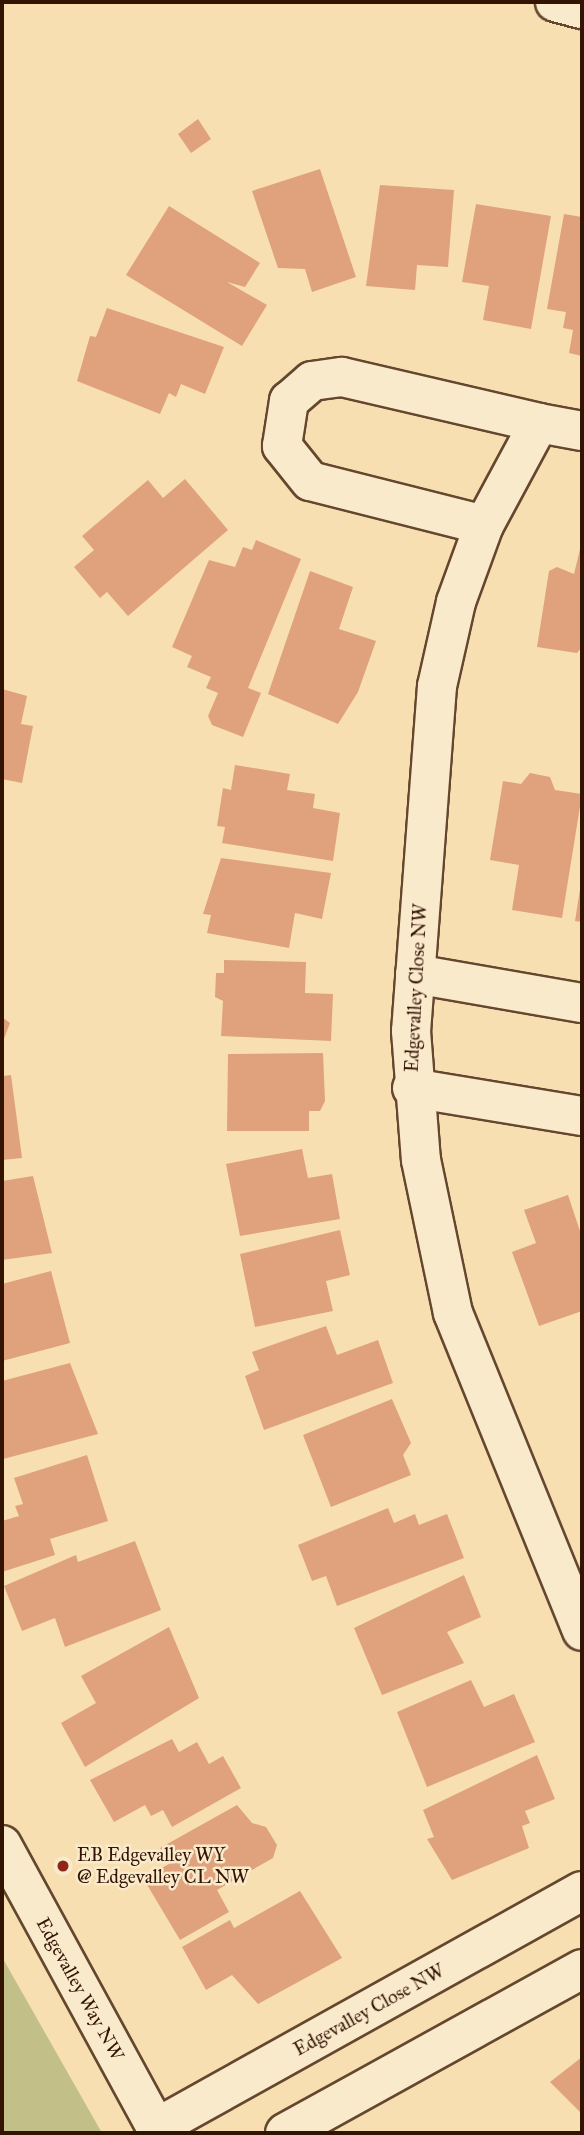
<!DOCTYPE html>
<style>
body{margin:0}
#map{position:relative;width:584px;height:2135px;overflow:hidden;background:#f8dfb1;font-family:"IM FELL Great Primer",serif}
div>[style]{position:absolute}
.green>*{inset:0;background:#c2c088}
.building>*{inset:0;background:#dfa27c}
.roads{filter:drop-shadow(2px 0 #64472e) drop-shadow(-2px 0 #64472e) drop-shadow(0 2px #64472e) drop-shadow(0 -2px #64472e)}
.minor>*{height:38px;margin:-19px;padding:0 19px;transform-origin:19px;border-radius:19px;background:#faeacc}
.dots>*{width:19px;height:19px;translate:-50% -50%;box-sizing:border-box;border:4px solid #faeacc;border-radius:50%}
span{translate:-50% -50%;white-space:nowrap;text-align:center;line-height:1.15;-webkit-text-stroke:5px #faeacc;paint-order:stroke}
.street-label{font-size:19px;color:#331403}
.poi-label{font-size:19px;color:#331403}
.left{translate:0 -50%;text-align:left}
.frame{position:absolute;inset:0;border:4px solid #331403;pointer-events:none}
</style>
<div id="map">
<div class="green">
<i style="clip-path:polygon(2px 1957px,102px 2133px,2px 2133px)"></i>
</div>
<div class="building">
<i style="clip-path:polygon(198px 119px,211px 139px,191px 153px,178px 134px)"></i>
<i style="clip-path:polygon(320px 169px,356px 277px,312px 292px,305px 269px,278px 268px,252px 191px)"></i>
<i style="clip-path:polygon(380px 185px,454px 190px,448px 267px,417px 265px,415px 290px,366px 286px)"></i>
<i style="clip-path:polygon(476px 204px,551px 216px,531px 329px,483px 320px,489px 286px,462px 282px)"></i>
<i style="clip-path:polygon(169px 206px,260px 263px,245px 287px,227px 282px,267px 305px,242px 346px,126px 275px)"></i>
<i style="clip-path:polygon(564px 214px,582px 217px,582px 356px,569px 353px,573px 330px,563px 328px,566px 312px,547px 309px)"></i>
<i style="clip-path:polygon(107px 308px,224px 347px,205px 394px,181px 384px,176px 397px,169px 393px,160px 414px,77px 381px,90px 336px,96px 337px)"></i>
<i style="clip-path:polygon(185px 479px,228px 530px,128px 616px,107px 592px,100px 598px,74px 567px,94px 550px,82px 536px,148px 480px,163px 498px)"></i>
<i style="clip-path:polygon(256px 540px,301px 559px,248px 688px,261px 693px,243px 737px,212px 725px,208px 716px,218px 693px,206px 688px,211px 677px,187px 667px,192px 656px,172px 647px,209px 560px,235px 567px,243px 547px,252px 550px)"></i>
<i style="clip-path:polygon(581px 545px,582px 647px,577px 653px,537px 647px,549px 571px,557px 567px,574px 574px)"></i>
<i style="clip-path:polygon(310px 571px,353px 587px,339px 629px,376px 641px,358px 692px,338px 724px,268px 694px)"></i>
<i style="clip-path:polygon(2px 689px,27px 696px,21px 724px,33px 726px,22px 783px,2px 779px)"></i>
<i style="clip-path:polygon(235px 765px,290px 774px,287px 790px,315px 794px,313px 808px,340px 813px,333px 861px,222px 843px,225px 827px,217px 826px,223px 788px,231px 790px)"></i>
<i style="clip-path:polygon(530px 773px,550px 777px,555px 790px,582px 794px,562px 918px,512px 910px,519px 865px,490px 860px,503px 781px,521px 784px)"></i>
<i style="clip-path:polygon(221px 858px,331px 873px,322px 919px,295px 913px,289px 948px,207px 933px,211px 915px,203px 914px)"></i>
<i style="clip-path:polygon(581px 883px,582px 883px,582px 922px,575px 921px)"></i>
<i style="clip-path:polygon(224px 960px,306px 962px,305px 993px,333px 994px,331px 1041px,221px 1036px,223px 1001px,215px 997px,216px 973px,224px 973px)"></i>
<i style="clip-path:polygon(2px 1017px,10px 1023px,2px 1044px)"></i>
<i style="clip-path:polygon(323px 1053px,325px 1101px,320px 1111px,309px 1111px,309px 1131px,227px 1131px,228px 1054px)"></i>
<i style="clip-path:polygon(11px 1075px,22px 1158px,2px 1160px,2px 1076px)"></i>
<i style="clip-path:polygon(302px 1149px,308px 1178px,332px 1174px,340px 1219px,240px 1236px,226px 1164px)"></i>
<i style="clip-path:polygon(33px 1176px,52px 1253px,2px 1260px,2px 1181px)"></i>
<i style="clip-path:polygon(568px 1195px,582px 1237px,582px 1311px,539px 1326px,512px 1252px,536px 1243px,524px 1210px)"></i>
<i style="clip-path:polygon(340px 1230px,350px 1275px,326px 1281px,333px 1311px,255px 1327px,240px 1254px)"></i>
<i style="clip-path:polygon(51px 1271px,70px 1343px,2px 1361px,2px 1284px)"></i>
<i style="clip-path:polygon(326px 1326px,337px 1355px,378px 1340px,393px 1383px,264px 1430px,245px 1376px,259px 1370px,252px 1352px)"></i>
<i style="clip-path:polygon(70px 1363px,98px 1434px,3px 1459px,2px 1381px)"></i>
<i style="clip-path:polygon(392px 1399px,411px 1443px,403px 1455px,411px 1475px,331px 1507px,303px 1435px)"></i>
<i style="clip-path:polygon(87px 1455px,108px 1521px,50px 1539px,55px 1555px,2px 1572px,2px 1521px,19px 1516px,15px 1506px,23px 1504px,14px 1478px)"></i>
<i style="clip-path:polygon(388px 1508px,394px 1523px,415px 1514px,419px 1525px,447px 1514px,464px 1558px,337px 1606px,326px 1576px,312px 1581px,298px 1545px)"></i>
<i style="clip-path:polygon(135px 1541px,161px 1610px,65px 1647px,55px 1618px,22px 1631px,4px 1586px,76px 1555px,78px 1562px)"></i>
<i style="clip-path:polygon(464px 1575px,481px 1617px,447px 1632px,464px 1663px,382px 1695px,354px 1628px)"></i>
<i style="clip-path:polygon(169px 1627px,199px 1698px,85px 1767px,61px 1723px,96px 1703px,81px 1676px)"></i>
<i style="clip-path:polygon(471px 1680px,484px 1707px,514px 1694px,535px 1742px,427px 1787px,397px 1712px)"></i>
<i style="clip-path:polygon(172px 1739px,179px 1752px,197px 1742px,209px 1764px,223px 1756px,241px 1788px,172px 1827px,163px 1810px,151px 1816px,145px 1805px,114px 1822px,90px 1780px)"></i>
<i style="clip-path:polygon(537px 1755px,555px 1799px,525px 1811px,530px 1823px,522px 1826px,529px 1848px,452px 1880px,427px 1839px,434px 1837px,423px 1810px)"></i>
<i style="clip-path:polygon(237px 1805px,252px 1823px,266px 1827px,277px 1845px,273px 1858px,217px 1890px,229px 1912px,180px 1940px,143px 1878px,169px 1864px,160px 1848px)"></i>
<i style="clip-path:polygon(300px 1891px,342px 1958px,258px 2004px,232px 1975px,206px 1990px,182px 1947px,230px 1920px,234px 1928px)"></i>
<i style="clip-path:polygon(582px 2057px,582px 2114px,550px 2082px)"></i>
</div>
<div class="roads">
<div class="minor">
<i style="left:555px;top:2px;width:28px;rotate:15deg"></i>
<i style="left:582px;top:431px;width:44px;rotate:-169.5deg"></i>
<i style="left:539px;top:423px;width:116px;rotate:118.3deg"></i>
<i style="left:484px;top:525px;width:82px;rotate:110deg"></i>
<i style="left:456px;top:602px;width:86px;rotate:102.7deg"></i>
<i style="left:437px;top:686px;width:346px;rotate:94.3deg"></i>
<i style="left:411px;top:1031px;width:129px;rotate:85.6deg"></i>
<i style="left:421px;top:1160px;width:156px;rotate:78.2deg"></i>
<i style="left:453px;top:1313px;width:343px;rotate:67.9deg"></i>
<i style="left:484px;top:525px;width:179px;rotate:-165.8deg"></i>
<i style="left:310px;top:481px;width:45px;rotate:-128.7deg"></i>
<i style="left:282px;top:446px;width:46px;rotate:-81.2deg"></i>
<i style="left:289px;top:401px;width:30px;rotate:-41deg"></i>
<i style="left:312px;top:381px;width:30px;rotate:-8deg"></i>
<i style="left:342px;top:377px;width:202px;rotate:13.1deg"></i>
<i style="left:415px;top:974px;width:169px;rotate:9.9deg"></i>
<i style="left:412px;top:1088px;width:172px;rotate:9.4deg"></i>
<i style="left:2px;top:1845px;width:328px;rotate:61.4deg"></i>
<i style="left:156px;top:2128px;width:487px;rotate:-29.1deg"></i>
<i style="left:285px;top:2133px;width:339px;rotate:-28.9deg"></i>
</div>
</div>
<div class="dots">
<i style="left:63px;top:1866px;background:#8f2418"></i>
</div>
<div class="street-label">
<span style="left:416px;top:988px;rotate:-87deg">Edgevalley Close NW</span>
<span style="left:80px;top:1989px;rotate:61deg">Edgevalley Way NW</span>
<span style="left:369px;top:2010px;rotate:-29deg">Edgevalley Close NW</span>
</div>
<div class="poi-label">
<span class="left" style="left:77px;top:1866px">EB Edgevalley WY<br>@ Edgevalley CL NW</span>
</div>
<div class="frame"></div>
</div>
